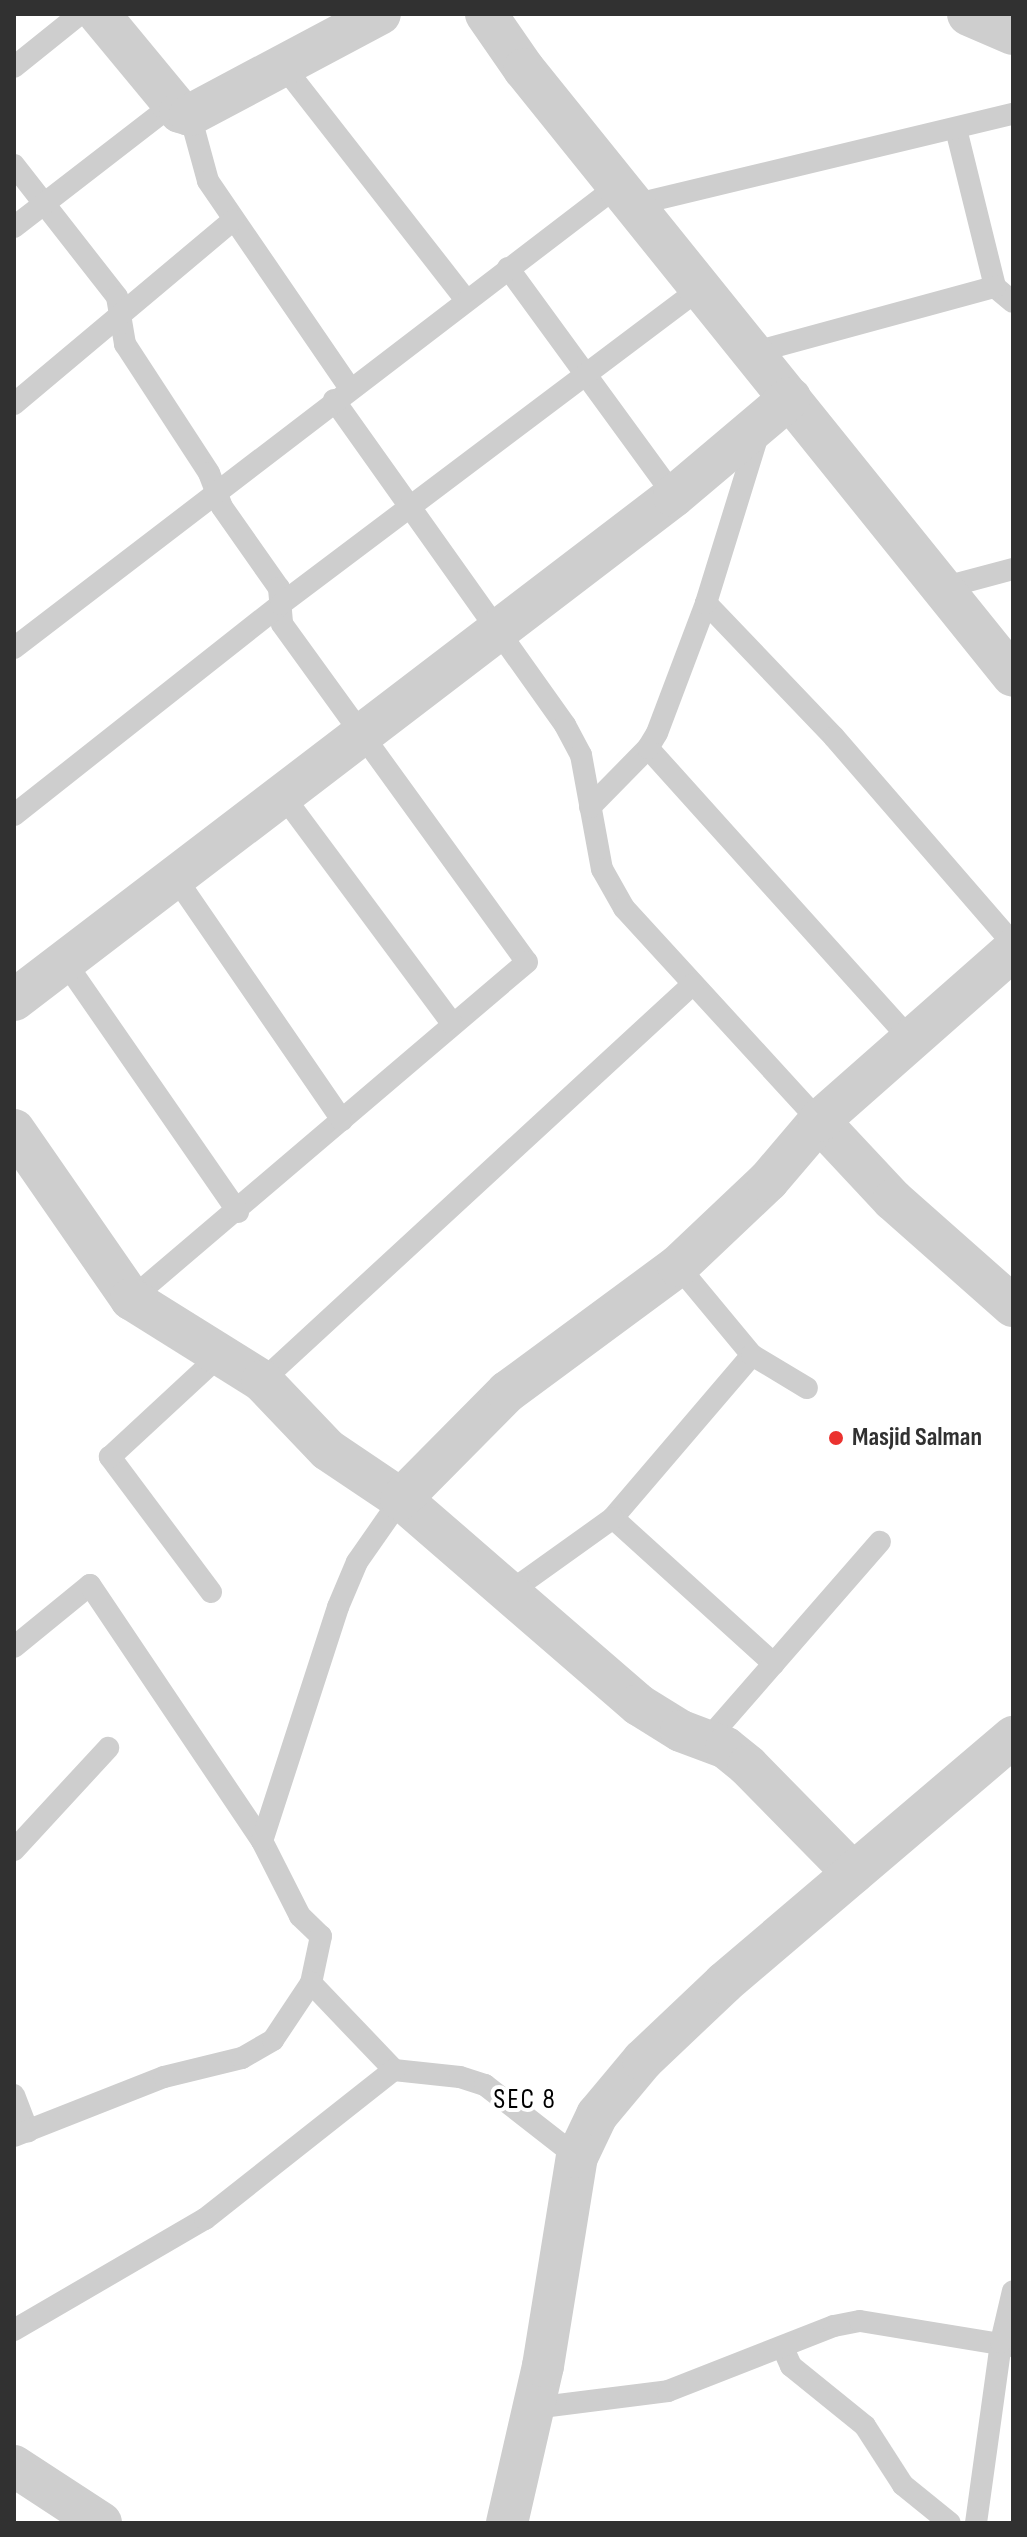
<!DOCTYPE html>
<style>
body{margin:0}
#map{position:relative;width:1027px;height:2537px;overflow:hidden;background:#fff;font-family:"Sofia Sans Condensed",sans-serif}
div>[style]{position:absolute}
.service>*{height:22px;margin:-11px;padding:0 11px;transform-origin:11px;border-radius:11px;background:#cecece}
.minor>*{height:42px;margin:-21px;padding:0 21px;transform-origin:21px;border-radius:21px;background:#cecece}
.tertiary>*{height:44px;margin:-22px;padding:0 22px;transform-origin:22px;border-radius:22px;background:#cecece}
.dots>*{width:22px;height:22px;translate:-50% -50%;box-sizing:border-box;border:4px solid #fff;border-radius:50%}
span{translate:-50% -50%;white-space:nowrap;text-align:center;line-height:1.15;-webkit-text-stroke:8px #fff;paint-order:stroke}
.poi-label{font-size:26px;color:#313131;font-weight:700}
.left{translate:0 -50%;text-align:left}
.neighbourhood-label{font-size:28px;color:#000;letter-spacing:2px}
.frame{position:absolute;inset:0;border:16px solid #313131;pointer-events:none}
</style>
<div id="map">
<div class="service">
<i style="left:14px;top:67px;width:85px;rotate:-38.8deg"></i>
<i style="left:284px;top:67px;width:294px;rotate:52deg"></i>
<i style="left:190px;top:115px;width:68px;rotate:74.7deg"></i>
<i style="left:208px;top:181px;width:251px;rotate:55.6deg"></i>
<i style="left:956px;top:129px;width:163px;rotate:76.1deg"></i>
<i style="left:995px;top:287px;width:23px;rotate:40deg"></i>
<i style="left:14px;top:165px;width:167px;rotate:52deg"></i>
<i style="left:117px;top:297px;width:48px;rotate:80.3deg"></i>
<i style="left:125px;top:344px;width:154px;rotate:56.9deg"></i>
<i style="left:209px;top:473px;width:36px;rotate:69deg"></i>
<i style="left:222px;top:507px;width:99px;rotate:54.9deg"></i>
<i style="left:279px;top:588px;width:36px;rotate:85deg"></i>
<i style="left:282px;top:624px;width:417px;rotate:54.1deg"></i>
<i style="left:527px;top:962px;width:520px;rotate:139.6deg"></i>
<i style="left:637px;top:204px;width:387px;rotate:-13.5deg"></i>
<i style="left:14px;top:227px;width:201px;rotate:-37.7deg"></i>
<i style="left:508px;top:268px;width:282px;rotate:53.9deg"></i>
<i style="left:755px;top:352px;width:249px;rotate:-15.2deg"></i>
<i style="left:334px;top:400px;width:399px;rotate:54.6deg"></i>
<i style="left:565px;top:725px;width:34px;rotate:62deg"></i>
<i style="left:581px;top:755px;width:116px;rotate:79.6deg"></i>
<i style="left:602px;top:869px;width:45px;rotate:60.6deg"></i>
<i style="left:624px;top:908px;width:289px;rotate:47.5deg"></i>
<i style="left:14px;top:404px;width:286px;rotate:-40deg"></i>
<i style="left:938px;top:589px;width:78px;rotate:-14.9deg"></i>
<i style="left:706px;top:603px;width:185px;rotate:46.3deg"></i>
<i style="left:834px;top:737px;width:274px;rotate:49.1deg"></i>
<i style="left:14px;top:648px;width:763px;rotate:-37.44deg"></i>
<i style="left:648px;top:748px;width:394px;rotate:48deg"></i>
<i style="left:281px;top:793px;width:287px;rotate:53.4deg"></i>
<i style="left:590px;top:807px;width:83px;rotate:-45.5deg"></i>
<i style="left:648px;top:748px;width:17px;rotate:-59deg"></i>
<i style="left:657px;top:733px;width:139px;rotate:-69.3deg"></i>
<i style="left:706px;top:603px;width:179px;rotate:-72.8deg"></i>
<i style="left:14px;top:815px;width:340px;rotate:-38.3deg"></i>
<i style="left:281px;top:604px;width:527px;rotate:-36.98deg"></i>
<i style="left:175px;top:877px;width:295px;rotate:55.5deg"></i>
<i style="left:65px;top:962px;width:304px;rotate:55.3deg"></i>
<i style="left:678px;top:1266px;width:116px;rotate:50.3deg"></i>
<i style="left:752px;top:1355px;width:214px;rotate:130.5deg"></i>
<i style="left:613px;top:1518px;width:217px;rotate:42.2deg"></i>
<i style="left:752px;top:1355px;width:64px;rotate:31deg"></i>
<i style="left:262px;top:1381px;width:586px;rotate:-42.65deg"></i>
<i style="left:511px;top:1591px;width:125px;rotate:-35.6deg"></i>
<i style="left:211px;top:1592px;width:169px;rotate:-126.8deg"></i>
<i style="left:110px;top:1457px;width:150px;rotate:-42.8deg"></i>
<i style="left:14px;top:1647px;width:98px;rotate:-39.2deg"></i>
<i style="left:90px;top:1585px;width:308px;rotate:56.1deg"></i>
<i style="left:262px;top:1841px;width:84px;rotate:63.1deg"></i>
<i style="left:300px;top:1916px;width:29px;rotate:44deg"></i>
<i style="left:321px;top:1936px;width:48px;rotate:102deg"></i>
<i style="left:311px;top:1983px;width:120px;rotate:46.3deg"></i>
<i style="left:394px;top:2070px;width:66px;rotate:6.1deg"></i>
<i style="left:460px;top:2077px;width:26px;rotate:18deg"></i>
<i style="left:485px;top:2085px;width:117px;rotate:38deg"></i>
<i style="left:707px;top:1740px;width:263px;rotate:-48.9deg"></i>
<i style="left:262px;top:1841px;width:246px;rotate:-72deg"></i>
<i style="left:338px;top:1607px;width:49px;rotate:-67.1deg"></i>
<i style="left:357px;top:1562px;width:77px;rotate:-55.1deg"></i>
<i style="left:14px;top:1850px;width:139px;rotate:-47.3deg"></i>
<i style="left:14px;top:2095px;width:39px;rotate:69deg"></i>
<i style="left:14px;top:2136px;width:161px;rotate:-21.5deg"></i>
<i style="left:164px;top:2077px;width:80px;rotate:-13.7deg"></i>
<i style="left:242px;top:2058px;width:36px;rotate:-30deg"></i>
<i style="left:273px;top:2040px;width:69px;rotate:-56.3deg"></i>
<i style="left:14px;top:2330px;width:221px;rotate:-30.2deg"></i>
<i style="left:205px;top:2219px;width:241px;rotate:-38.3deg"></i>
<i style="left:783px;top:2348px;width:20px;rotate:66deg"></i>
<i style="left:791px;top:2366px;width:95px;rotate:39deg"></i>
<i style="left:865px;top:2426px;width:70px;rotate:57.2deg"></i>
<i style="left:903px;top:2485px;width:60px;rotate:39deg"></i>
<i style="left:534px;top:2408px;width:135px;rotate:-7.2deg"></i>
<i style="left:668px;top:2391px;width:178px;rotate:-21.4deg"></i>
<i style="left:834px;top:2326px;width:26px;rotate:-11deg"></i>
<i style="left:860px;top:2321px;width:155px;rotate:9.3deg"></i>
<i style="left:976px;top:2523px;width:183px;rotate:-82.1deg"></i>
<i style="left:1001px;top:2342px;width:52px;rotate:-76.8deg"></i>
</div>
<div class="minor">
<i style="left:99px;top:14px;width:127px;rotate:50.4deg"></i>
<i style="left:180px;top:112px;width:10px;rotate:17deg"></i>
<i style="left:190px;top:115px;width:215px;rotate:-28deg"></i>
<i style="left:486px;top:14px;width:67px;rotate:55.4deg"></i>
<i style="left:524px;top:69px;width:779px;rotate:51.15deg"></i>
<i style="left:14px;top:1000px;width:830px;rotate:-37.37deg"></i>
<i style="left:674px;top:496px;width:152px;rotate:-40.2deg"></i>
<i style="left:819px;top:1121px;width:108px;rotate:46.9deg"></i>
<i style="left:893px;top:1200px;width:160px;rotate:41.5deg"></i>
<i style="left:14px;top:1130px;width:206px;rotate:55.3deg"></i>
<i style="left:131px;top:1299px;width:155px;rotate:32deg"></i>
<i style="left:262px;top:1381px;width:95px;rotate:46.3deg"></i>
<i style="left:328px;top:1450px;width:88px;rotate:33.9deg"></i>
<i style="left:401px;top:1499px;width:315px;rotate:40.9deg"></i>
<i style="left:639px;top:1705px;width:49px;rotate:31.8deg"></i>
<i style="left:681px;top:1731px;width:48px;rotate:20.7deg"></i>
<i style="left:726px;top:1748px;width:28px;rotate:39deg"></i>
<i style="left:748px;top:1766px;width:150px;rotate:45.5deg"></i>
<i style="left:401px;top:1499px;width:151px;rotate:-45.3deg"></i>
<i style="left:507px;top:1392px;width:212px;rotate:-36.4deg"></i>
<i style="left:678px;top:1266px;width:124px;rotate:-43.4deg"></i>
<i style="left:768px;top:1181px;width:79px;rotate:-49.6deg"></i>
<i style="left:819px;top:1121px;width:259px;rotate:-41.4deg"></i>
<i style="left:14px;top:2466px;width:104px;rotate:33.2deg"></i>
<i style="left:507px;top:2523px;width:161px;rotate:-77.1deg"></i>
<i style="left:543px;top:2366px;width:212px;rotate:-80.8deg"></i>
<i style="left:577px;top:2157px;width:47px;rotate:-64.5deg"></i>
<i style="left:597px;top:2115px;width:72px;rotate:-50.1deg"></i>
<i style="left:643px;top:2060px;width:112px;rotate:-43.5deg"></i>
<i style="left:724px;top:1983px;width:380px;rotate:-40.4deg"></i>
</div>
<div class="tertiary">
<i style="left:969px;top:14px;width:48px;rotate:23.4deg"></i>
</div>
<div class="dots">
<i style="left:836px;top:1438px;background:#eb322f"></i>
</div>
<div class="poi-label">
<span class="left" style="left:852px;top:1438px">Masjid Salman</span>
</div>
<div class="neighbourhood-label">
<span style="left:525px;top:2100px">SEC 8</span>
</div>
<div class="frame"></div>
</div>
